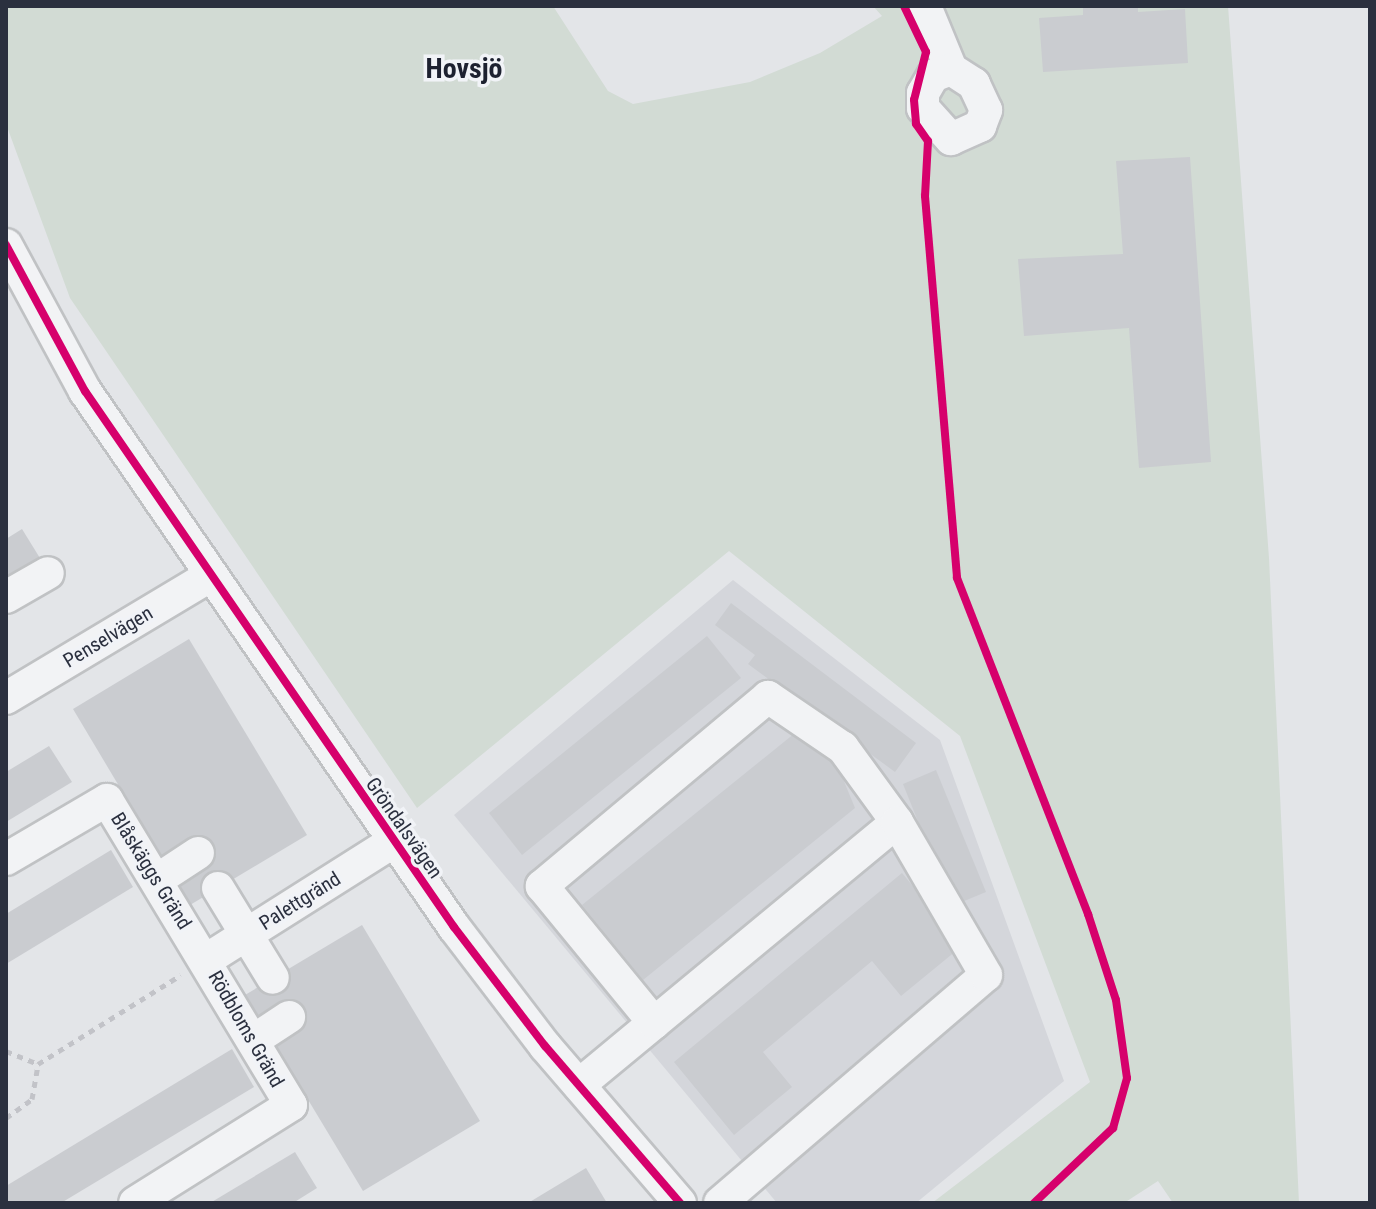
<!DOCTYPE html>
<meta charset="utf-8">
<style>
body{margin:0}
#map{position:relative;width:1376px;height:1209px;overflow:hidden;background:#e3e5e8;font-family:"Roboto Condensed",sans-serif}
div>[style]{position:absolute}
.built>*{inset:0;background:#d4d6db}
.green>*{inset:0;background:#d2dbd4}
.building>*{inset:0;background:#caccd0}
.path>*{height:5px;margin-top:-2.5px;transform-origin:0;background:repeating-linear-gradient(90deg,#c2c3c8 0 6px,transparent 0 12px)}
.roads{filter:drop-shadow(2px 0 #c0c2c4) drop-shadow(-2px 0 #c0c2c4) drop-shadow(0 2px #c0c2c4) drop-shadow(0 -2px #c0c2c4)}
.minor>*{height:32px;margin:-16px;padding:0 16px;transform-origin:16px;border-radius:16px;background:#f2f3f5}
.cycleway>*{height:8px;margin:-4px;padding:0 4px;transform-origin:4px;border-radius:4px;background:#d6006c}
span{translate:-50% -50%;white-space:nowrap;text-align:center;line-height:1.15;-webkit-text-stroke:7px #f1f3f7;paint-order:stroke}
.street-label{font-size:20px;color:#2b303f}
.district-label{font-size:28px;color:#1d2130;font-weight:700}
.frame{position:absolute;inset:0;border:8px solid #2b303f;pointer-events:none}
</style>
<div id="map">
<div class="built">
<i style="clip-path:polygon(733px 580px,940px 740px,1064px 1081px,916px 1203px,777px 1203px,454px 815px)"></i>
</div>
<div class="green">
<i style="clip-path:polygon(6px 6px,553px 6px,608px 91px,633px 104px,750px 82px,820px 53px,882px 16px,873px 6px,1228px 6px,1269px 558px,1299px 1203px,1173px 1203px,1158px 1181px,1124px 1203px,932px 1203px,1090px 1082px,960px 736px,729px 551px,417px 808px,70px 298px,6px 124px)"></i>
</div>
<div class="building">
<i style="clip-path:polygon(1083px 6px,1138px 6px,1138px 12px,1185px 9px,1188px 63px,1043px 72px,1039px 18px,1083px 15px)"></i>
<i style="clip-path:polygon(1190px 157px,1211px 462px,1139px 468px,1129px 328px,1024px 336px,1018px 259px,1123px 254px,1116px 161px)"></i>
<i style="clip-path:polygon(22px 529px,43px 563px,6px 585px,6px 539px)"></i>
<i style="clip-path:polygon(731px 603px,916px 743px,895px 772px,748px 664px,755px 655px,715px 625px)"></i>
<i style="clip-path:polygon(707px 636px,741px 678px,522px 855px,489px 813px)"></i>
<i style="clip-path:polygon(189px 639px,307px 835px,190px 905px,73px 709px)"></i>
<i style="clip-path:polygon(795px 733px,836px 762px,855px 808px,643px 980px,582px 905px)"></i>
<i style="clip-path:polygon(49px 746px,72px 782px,6px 822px,6px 772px)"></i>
<i style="clip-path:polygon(936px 770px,986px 892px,952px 906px,903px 784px)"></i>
<i style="clip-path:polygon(111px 850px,133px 887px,6px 964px,6px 914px)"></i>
<i style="clip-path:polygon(902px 873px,962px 946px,901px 996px,872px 961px,763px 1052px,792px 1087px,734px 1135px,674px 1062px)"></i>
<i style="clip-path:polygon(362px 925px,480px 1121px,363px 1191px,245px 995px)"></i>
<i style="clip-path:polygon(232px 1049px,254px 1087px,61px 1203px,6px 1203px,6px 1186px)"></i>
<i style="clip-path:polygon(295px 1152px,317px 1188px,293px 1203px,210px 1203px)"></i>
<i style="clip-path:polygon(586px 1168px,607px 1203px,528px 1203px)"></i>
</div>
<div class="path">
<i style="left:6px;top:1051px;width:35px;rotate:22deg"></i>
<i style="left:38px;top:1064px;width:168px;rotate:-31.9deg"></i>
<i style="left:6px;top:1118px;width:32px;rotate:-36deg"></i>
<i style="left:32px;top:1099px;width:36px;rotate:-80deg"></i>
</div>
<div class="roads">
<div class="minor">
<i style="left:925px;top:6px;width:68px;rotate:67.6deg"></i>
<i style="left:951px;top:69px;width:19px;rotate:159deg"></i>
<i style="left:933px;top:76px;width:20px;rotate:120deg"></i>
<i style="left:923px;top:93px;width:15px;rotate:90deg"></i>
<i style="left:923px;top:108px;width:42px;rotate:47.9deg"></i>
<i style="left:951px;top:139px;width:32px;rotate:-24deg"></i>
<i style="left:980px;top:126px;width:17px;rotate:-69deg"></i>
<i style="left:986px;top:110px;width:29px;rotate:-115deg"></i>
<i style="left:974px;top:84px;width:27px;rotate:-147deg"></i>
<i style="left:6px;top:245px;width:166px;rotate:61.6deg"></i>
<i style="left:85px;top:391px;width:651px;rotate:55.46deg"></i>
<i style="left:454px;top:927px;width:150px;rotate:52.6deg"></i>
<i style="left:545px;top:1046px;width:207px;rotate:49.3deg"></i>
<i style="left:6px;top:597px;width:48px;rotate:-29.7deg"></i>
<i style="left:6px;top:698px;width:238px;rotate:-30.9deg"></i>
<i style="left:6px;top:859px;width:117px;rotate:-30.3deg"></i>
<i style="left:107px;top:800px;width:356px;rotate:58.9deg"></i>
<i style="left:291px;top:1105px;width:184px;rotate:147.9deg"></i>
<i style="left:157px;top:880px;width:49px;rotate:-33.4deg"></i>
<i style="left:218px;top:888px;width:105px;rotate:58.6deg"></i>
<i style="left:206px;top:960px;width:222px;rotate:-32.3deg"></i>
<i style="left:254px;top:1040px;width:42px;rotate:-33.3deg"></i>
<i style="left:579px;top:1085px;width:97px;rotate:-39.6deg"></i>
<i style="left:654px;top:1023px;width:315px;rotate:-39.6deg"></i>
<i style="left:897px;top:822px;width:92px;rotate:-126.1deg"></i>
<i style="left:843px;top:748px;width:91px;rotate:-145.8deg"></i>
<i style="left:768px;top:697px;width:295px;rotate:140.1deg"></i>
<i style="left:542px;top:886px;width:177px;rotate:50.7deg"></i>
<i style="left:720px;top:1203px;width:350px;rotate:-40.6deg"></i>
<i style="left:986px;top:975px;width:177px;rotate:-120.2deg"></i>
</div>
</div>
<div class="cycleway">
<i style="left:904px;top:6px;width:51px;rotate:64.4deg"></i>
<i style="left:926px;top:52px;width:49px;rotate:104deg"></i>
<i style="left:914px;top:100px;width:24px;rotate:85deg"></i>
<i style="left:916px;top:124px;width:21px;rotate:55deg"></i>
<i style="left:928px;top:141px;width:55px;rotate:93.1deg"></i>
<i style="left:925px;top:196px;width:383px;rotate:85.2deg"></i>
<i style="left:957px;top:578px;width:361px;rotate:68.7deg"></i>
<i style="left:1088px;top:914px;width:90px;rotate:72deg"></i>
<i style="left:1116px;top:1000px;width:79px;rotate:82deg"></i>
<i style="left:1127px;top:1078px;width:52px;rotate:105.6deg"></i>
<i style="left:1113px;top:1128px;width:109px;rotate:136.5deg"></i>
<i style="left:6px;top:245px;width:166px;rotate:61.6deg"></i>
<i style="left:85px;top:391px;width:651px;rotate:55.46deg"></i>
<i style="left:454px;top:927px;width:150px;rotate:52.6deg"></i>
<i style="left:545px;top:1046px;width:207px;rotate:49.3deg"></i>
</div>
<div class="street-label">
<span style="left:108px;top:637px;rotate:-31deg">Penselvägen</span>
<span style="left:404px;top:828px;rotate:55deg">Gröndalsvägen</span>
<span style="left:151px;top:871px;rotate:58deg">Blåskäggs Gränd</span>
<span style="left:300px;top:901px;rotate:-32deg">Palettgränd</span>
<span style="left:246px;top:1029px;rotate:60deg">Rödbloms Gränd</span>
</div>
<div class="district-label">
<span style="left:464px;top:69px">Hovsjö</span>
</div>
<div class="frame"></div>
</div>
